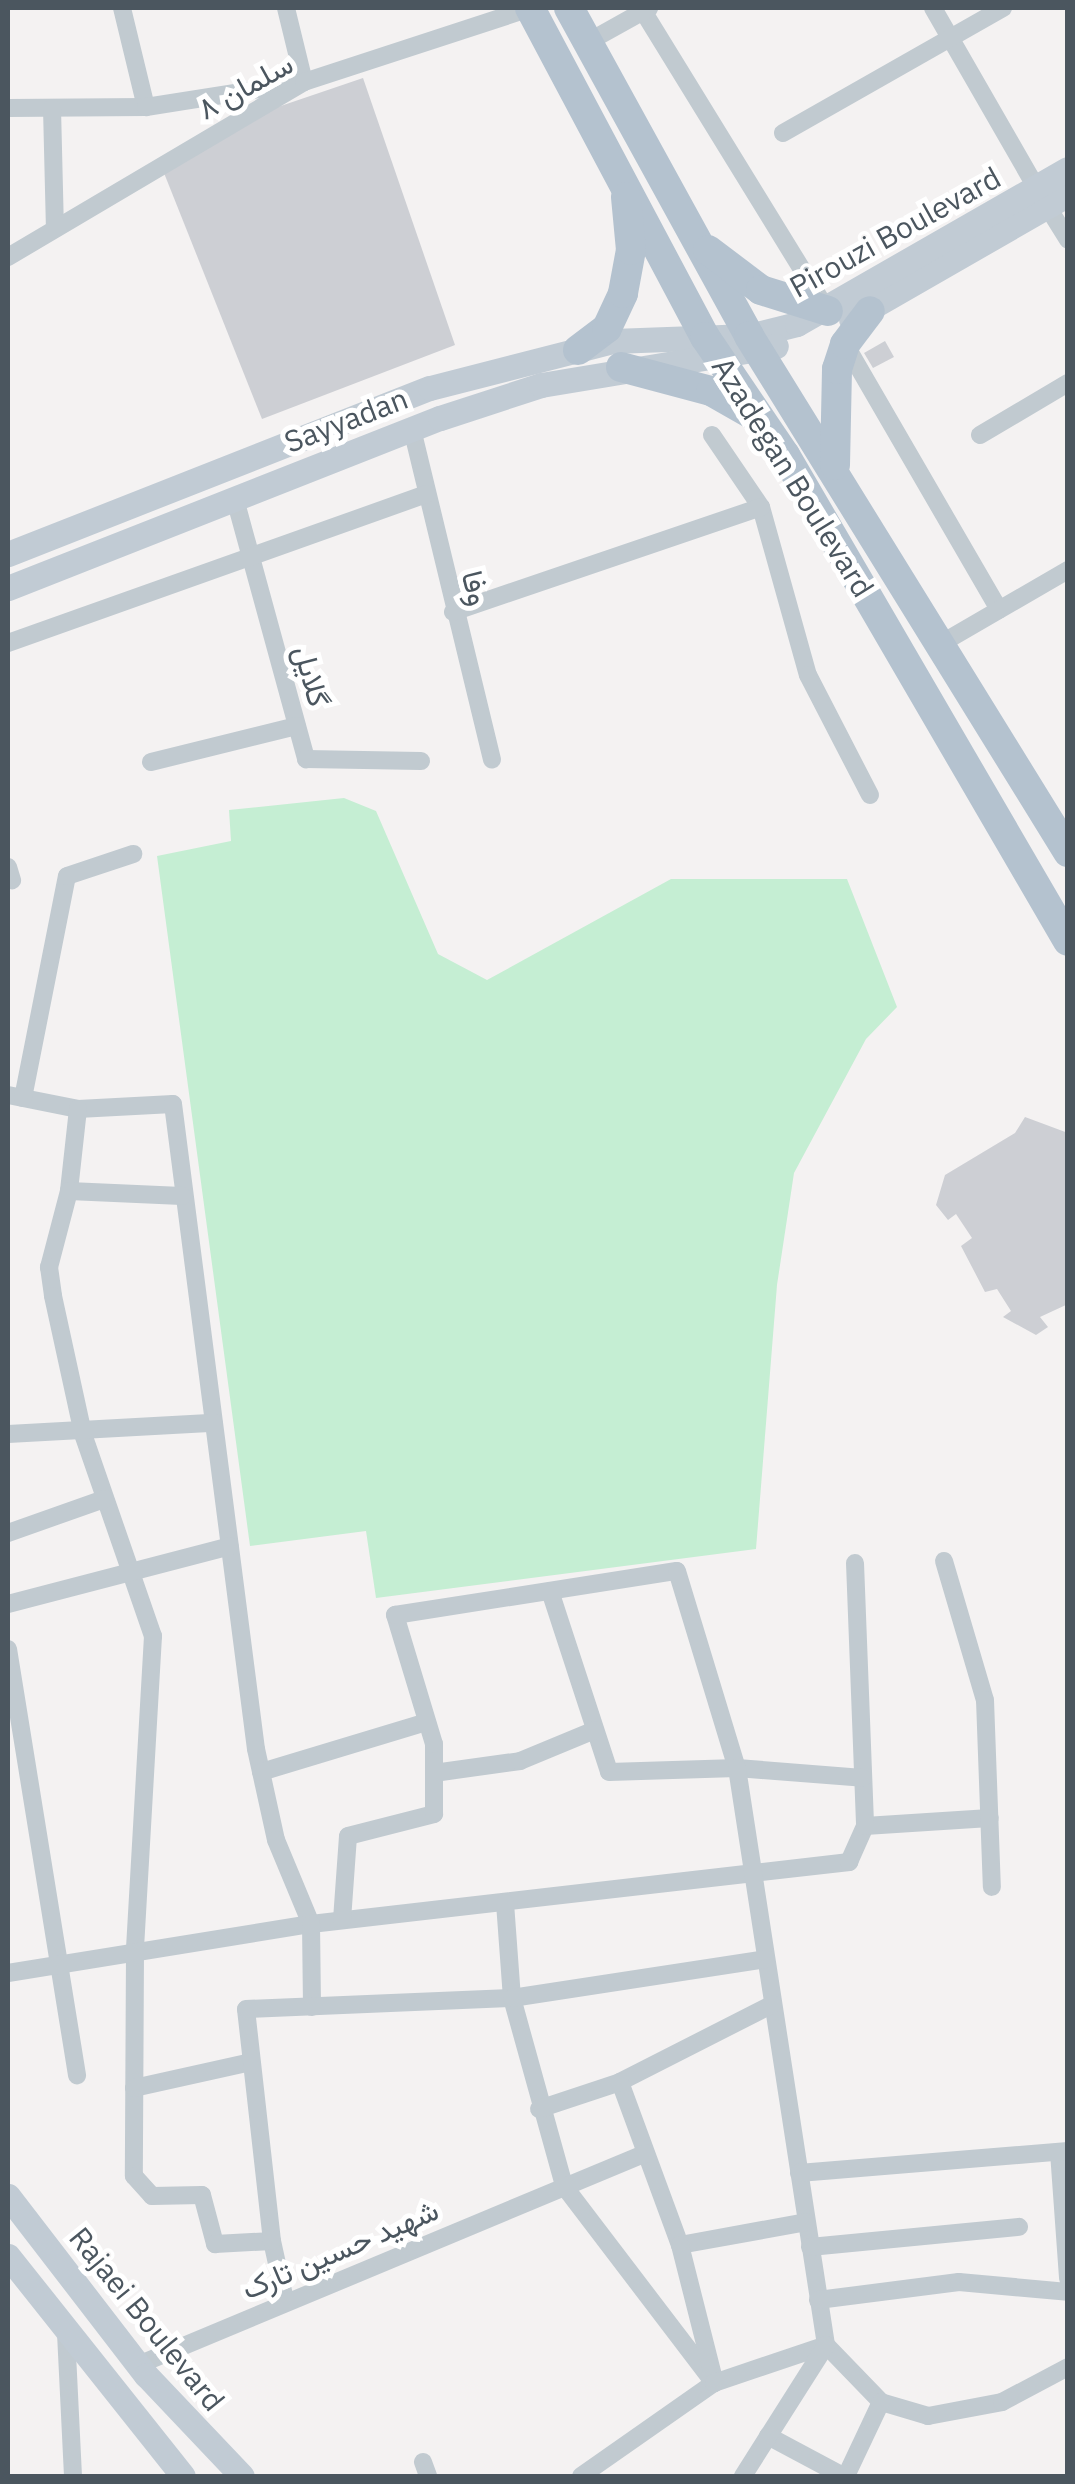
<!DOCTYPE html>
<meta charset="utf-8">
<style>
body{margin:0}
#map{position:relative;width:1075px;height:2484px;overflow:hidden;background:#f4f2f2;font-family:"IBM Plex Sans",Vazirmatn,sans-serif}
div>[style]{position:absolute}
.green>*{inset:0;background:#c5eed3}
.building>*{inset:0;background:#cdcfd4}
.street>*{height:18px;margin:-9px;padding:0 9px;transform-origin:9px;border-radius:9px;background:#c1cad0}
.secondary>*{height:25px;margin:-12.5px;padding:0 12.5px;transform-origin:12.5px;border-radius:12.5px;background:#c1cbd4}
.primary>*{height:30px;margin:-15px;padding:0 15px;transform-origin:15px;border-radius:15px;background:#b4c2cf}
span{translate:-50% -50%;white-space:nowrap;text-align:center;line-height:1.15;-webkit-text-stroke:10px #fff;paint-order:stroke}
.street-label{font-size:30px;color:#4b565f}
.frame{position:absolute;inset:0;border:10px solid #4b565f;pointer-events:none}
</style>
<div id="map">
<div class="green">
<i style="clip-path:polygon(344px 798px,376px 811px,438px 954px,487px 980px,671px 879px,847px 879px,897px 1007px,866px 1039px,794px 1173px,777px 1285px,756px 1549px,376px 1598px,366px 1531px,250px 1546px,157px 856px,231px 841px,229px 810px)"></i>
</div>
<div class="building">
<i style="clip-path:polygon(363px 78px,455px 345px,262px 419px,162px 168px,266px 111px)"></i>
<i style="clip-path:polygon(885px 341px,894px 357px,873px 368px,864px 353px)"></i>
<i style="clip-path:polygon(1025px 1117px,1068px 1133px,1068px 1304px,1040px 1317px,1048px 1327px,1036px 1335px,1003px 1317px,1011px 1311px,997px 1289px,985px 1292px,961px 1246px,972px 1238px,956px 1214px,948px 1220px,936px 1205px,945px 1175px,1015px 1133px)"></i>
</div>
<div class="street">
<i style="left:122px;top:8px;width:102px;rotate:76.4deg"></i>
<i style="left:933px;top:8px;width:209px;rotate:60.1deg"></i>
<i style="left:643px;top:11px;width:350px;rotate:58.4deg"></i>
<i style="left:588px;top:42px;width:70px;rotate:-29.1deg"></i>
<i style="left:8px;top:108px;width:138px;rotate:-0.4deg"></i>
<i style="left:146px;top:107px;width:160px;rotate:-9deg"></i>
<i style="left:304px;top:82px;width:76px;rotate:-103.7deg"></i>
<i style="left:52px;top:108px;width:119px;rotate:88.6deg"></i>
<i style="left:783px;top:133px;width:253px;rotate:-29.6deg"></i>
<i style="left:1047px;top:206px;width:40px;rotate:58deg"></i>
<i style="left:8px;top:257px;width:344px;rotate:-30.6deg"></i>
<i style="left:304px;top:82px;width:238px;rotate:-18.1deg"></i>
<i style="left:845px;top:344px;width:307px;rotate:59.9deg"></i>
<i style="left:412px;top:429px;width:340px;rotate:76.4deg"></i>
<i style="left:712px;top:435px;width:87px;rotate:55.8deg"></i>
<i style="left:761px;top:507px;width:174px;rotate:74.4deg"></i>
<i style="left:808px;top:675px;width:135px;rotate:62.7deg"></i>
<i style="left:980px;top:435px;width:102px;rotate:-30.6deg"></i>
<i style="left:235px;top:499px;width:270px;rotate:74.7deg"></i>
<i style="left:306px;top:759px;width:115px;rotate:1deg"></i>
<i style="left:453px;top:612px;width:325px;rotate:-18.8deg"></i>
<i style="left:8px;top:643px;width:444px;rotate:-19.6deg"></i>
<i style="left:942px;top:643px;width:146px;rotate:-30.1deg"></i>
<i style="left:151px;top:762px;width:150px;rotate:-13.9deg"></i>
<i style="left:8px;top:867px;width:14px;rotate:73deg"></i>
<i style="left:8px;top:1095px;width:71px;rotate:11.3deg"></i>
<i style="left:78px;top:1109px;width:95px;rotate:-3deg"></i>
<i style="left:173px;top:1104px;width:650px;rotate:82.67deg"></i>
<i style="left:256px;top:1749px;width:93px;rotate:77.6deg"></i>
<i style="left:276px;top:1840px;width:91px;rotate:67.4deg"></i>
<i style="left:311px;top:1924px;width:542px;rotate:-6.57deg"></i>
<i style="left:849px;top:1862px;width:39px;rotate:-66deg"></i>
<i style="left:865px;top:1826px;width:125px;rotate:-3.7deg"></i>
<i style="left:23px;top:1098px;width:226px;rotate:-78.8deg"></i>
<i style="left:67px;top:876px;width:70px;rotate:-18.4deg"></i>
<i style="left:78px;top:1109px;width:82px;rotate:96.3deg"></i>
<i style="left:69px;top:1191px;width:79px;rotate:104.7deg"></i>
<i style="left:49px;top:1267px;width:29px;rotate:82deg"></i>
<i style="left:53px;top:1296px;width:141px;rotate:77.7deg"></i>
<i style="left:83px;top:1434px;width:214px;rotate:70.9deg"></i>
<i style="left:153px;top:1636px;width:317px;rotate:93.3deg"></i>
<i style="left:135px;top:1952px;width:224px;rotate:90.3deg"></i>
<i style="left:134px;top:2176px;width:27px;rotate:48deg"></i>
<i style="left:152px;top:2196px;width:50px;rotate:-1.1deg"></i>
<i style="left:202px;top:2195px;width:51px;rotate:75.1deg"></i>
<i style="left:215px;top:2244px;width:57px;rotate:-3deg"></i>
<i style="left:69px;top:1191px;width:113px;rotate:2.5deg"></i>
<i style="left:8px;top:1434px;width:206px;rotate:-3.1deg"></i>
<i style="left:8px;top:1533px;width:102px;rotate:-19.5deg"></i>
<i style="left:944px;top:1561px;width:145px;rotate:73.6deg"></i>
<i style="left:985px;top:1700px;width:187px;rotate:87.9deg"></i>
<i style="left:855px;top:1563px;width:263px;rotate:87.8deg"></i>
<i style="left:550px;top:1591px;width:190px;rotate:71.9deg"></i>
<i style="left:609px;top:1772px;width:128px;rotate:-1.8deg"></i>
<i style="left:737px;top:1768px;width:126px;rotate:4.5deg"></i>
<i style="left:8px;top:1604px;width:229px;rotate:-14.6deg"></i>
<i style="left:8px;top:1649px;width:432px;rotate:80.8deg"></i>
<i style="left:261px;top:1772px;width:173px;rotate:-16.8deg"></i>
<i style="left:434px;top:1773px;width:87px;rotate:-7.9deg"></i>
<i style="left:520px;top:1761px;width:81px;rotate:-22.5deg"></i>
<i style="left:505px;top:1903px;width:95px;rotate:85.8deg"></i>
<i style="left:512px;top:1998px;width:195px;rotate:74.5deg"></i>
<i style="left:564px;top:2186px;width:248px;rotate:52.7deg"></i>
<i style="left:342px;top:1920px;width:84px;rotate:-85.9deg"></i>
<i style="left:348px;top:1836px;width:89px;rotate:-14.3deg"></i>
<i style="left:434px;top:1814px;width:70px;rotate:-90deg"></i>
<i style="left:434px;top:1744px;width:135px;rotate:-106.8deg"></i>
<i style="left:395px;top:1615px;width:285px;rotate:-8.9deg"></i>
<i style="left:677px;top:1571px;width:206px;rotate:73.1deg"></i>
<i style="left:737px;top:1768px;width:584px;rotate:81.23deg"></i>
<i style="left:826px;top:2345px;width:79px;rotate:46deg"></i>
<i style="left:881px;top:2402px;width:49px;rotate:16.6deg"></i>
<i style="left:928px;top:2416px;width:75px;rotate:-10.7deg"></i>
<i style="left:1002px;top:2402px;width:75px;rotate:-27.9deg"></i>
<i style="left:8px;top:1973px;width:307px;rotate:-9.2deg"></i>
<i style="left:311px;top:1924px;width:83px;rotate:89.3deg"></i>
<i style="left:773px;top:2004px;width:172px;rotate:153deg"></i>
<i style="left:620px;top:2082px;width:174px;rotate:69.8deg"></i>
<i style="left:680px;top:2245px;width:128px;rotate:-10.3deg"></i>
<i style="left:134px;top:2088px;width:120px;rotate:-12.5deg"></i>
<i style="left:539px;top:2109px;width:85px;rotate:-18.4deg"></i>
<i style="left:1059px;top:2152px;width:127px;rotate:85.9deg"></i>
<i style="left:799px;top:2173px;width:270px;rotate:-4.7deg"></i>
<i style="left:680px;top:2245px;width:134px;rotate:75.8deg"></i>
<i style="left:810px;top:2247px;width:210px;rotate:-5.5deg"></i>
<i style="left:285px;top:2300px;width:60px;rotate:-102.4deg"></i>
<i style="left:272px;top:2241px;width:233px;rotate:-96.4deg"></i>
<i style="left:246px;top:2009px;width:266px;rotate:-2.4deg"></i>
<i style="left:512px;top:1998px;width:257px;rotate:-8.7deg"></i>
<i style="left:818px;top:2300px;width:142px;rotate:-7.3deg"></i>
<i style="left:959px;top:2282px;width:109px;rotate:5.2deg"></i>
<i style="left:66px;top:2333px;width:143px;rotate:87.2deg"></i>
<i style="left:138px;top:2365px;width:550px;rotate:-22.65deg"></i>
<i style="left:768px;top:2436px;width:85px;rotate:28.1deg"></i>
<i style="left:423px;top:2462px;width:15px;rotate:70deg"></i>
<i style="left:581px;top:2476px;width:162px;rotate:-35deg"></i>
<i style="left:714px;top:2383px;width:118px;rotate:-18.7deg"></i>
<i style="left:743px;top:2476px;width:155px;rotate:-57.6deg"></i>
<i style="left:846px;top:2476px;width:82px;rotate:-64.7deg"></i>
</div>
<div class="secondary">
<i style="left:851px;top:319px;width:250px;rotate:-29.9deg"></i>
<i style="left:8px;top:554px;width:453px;rotate:-21.5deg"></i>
<i style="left:430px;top:388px;width:189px;rotate:-14.4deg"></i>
<i style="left:613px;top:341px;width:136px;rotate:-2.1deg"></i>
<i style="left:749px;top:336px;width:49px;rotate:-14deg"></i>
<i style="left:797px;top:324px;width:312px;rotate:-29.8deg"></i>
<i style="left:8px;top:588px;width:464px;rotate:-21.5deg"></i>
<i style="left:440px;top:418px;width:106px;rotate:-18.1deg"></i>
<i style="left:541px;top:385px;width:238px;rotate:-9.4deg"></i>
<i style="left:8px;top:2196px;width:226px;rotate:52.4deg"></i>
<i style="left:146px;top:2375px;width:139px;rotate:46.5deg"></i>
<i style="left:8px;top:2256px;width:281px;rotate:51.5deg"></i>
</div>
<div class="primary">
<i style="left:530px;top:8px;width:373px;rotate:62deg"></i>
<i style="left:705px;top:337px;width:143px;rotate:55.9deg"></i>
<i style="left:785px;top:455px;width:562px;rotate:59.79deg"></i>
<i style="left:569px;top:8px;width:374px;rotate:61.2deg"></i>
<i style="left:749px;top:336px;width:607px;rotate:58.27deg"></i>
<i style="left:708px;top:250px;width:66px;rotate:37deg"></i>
<i style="left:761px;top:290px;width:70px;rotate:17.4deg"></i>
<i style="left:578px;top:350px;width:36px;rotate:-37deg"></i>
<i style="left:607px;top:328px;width:38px;rotate:-65deg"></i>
<i style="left:623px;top:293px;width:44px;rotate:-79.5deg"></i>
<i style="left:631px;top:250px;width:53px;rotate:-95.4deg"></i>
<i style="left:621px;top:367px;width:93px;rotate:14.9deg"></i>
<i style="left:711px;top:391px;width:48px;rotate:29.7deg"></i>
<i style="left:835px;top:465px;width:96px;rotate:-88.8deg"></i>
<i style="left:837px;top:369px;width:26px;rotate:-72deg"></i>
<i style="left:845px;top:344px;width:41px;rotate:-52.9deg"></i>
</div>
<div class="street-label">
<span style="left:245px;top:86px;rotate:-29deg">سلمان ۸</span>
<span style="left:895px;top:232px;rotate:-29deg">Pirouzi Boulevard</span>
<span style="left:346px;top:420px;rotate:-21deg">Sayyadan</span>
<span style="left:793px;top:477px;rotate:58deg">Azadegan Boulevard</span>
<span style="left:476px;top:588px;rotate:76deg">وفا</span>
<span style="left:312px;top:676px;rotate:75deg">گلایل</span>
<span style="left:340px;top:2249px;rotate:-23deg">شهید حسین تارک</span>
<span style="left:147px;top:2319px;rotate:51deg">Rajaei Boulevard</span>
</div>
<div class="frame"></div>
</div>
